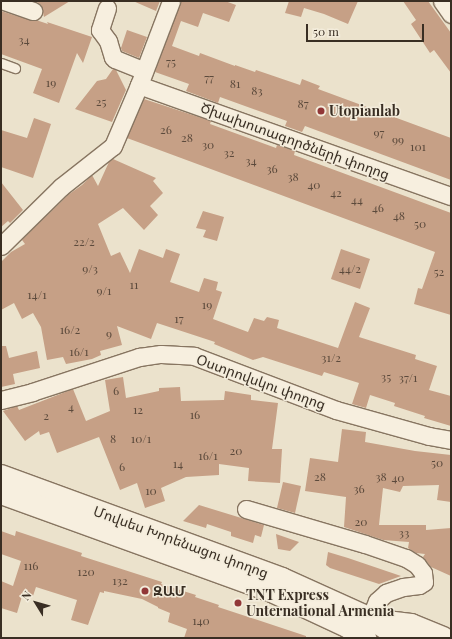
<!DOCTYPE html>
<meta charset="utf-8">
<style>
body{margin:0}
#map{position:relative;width:452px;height:639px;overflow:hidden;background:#ebe2cc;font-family:"Playfair Display","Noto Sans Armenian",serif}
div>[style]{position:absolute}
.building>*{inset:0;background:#c6a086}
.roads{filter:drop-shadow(1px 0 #877561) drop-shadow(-1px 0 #877561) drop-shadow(0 1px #877561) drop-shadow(0 -1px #877561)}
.lane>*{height:9px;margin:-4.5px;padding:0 4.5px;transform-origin:4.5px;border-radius:4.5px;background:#f7efdf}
.street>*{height:17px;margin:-8.5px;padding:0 8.5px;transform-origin:8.5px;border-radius:8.5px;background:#f7efdf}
.secondary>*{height:22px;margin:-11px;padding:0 11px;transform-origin:11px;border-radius:11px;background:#f7efdf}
.dots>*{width:11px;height:11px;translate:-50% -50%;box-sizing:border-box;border:2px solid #f3ecdb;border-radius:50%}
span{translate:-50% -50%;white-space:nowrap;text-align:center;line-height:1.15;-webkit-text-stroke:3px #f3ecdb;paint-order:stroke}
.number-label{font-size:12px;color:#5c4a3c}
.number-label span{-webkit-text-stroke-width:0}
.poi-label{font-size:14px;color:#392e23;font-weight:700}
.left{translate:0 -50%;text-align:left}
.street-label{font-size:14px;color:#392e23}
.frame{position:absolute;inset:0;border:2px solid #392e23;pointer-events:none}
.north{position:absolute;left:16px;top:583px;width:40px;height:40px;-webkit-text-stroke:3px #f3ecdb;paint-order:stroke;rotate:307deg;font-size:11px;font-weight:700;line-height:16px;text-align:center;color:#392e23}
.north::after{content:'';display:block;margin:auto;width:14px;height:18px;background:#392e23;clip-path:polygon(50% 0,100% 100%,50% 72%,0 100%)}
.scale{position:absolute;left:306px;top:24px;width:118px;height:18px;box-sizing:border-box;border:2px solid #392e23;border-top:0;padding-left:5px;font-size:12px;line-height:14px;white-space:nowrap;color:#392e23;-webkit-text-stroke:3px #f3ecdb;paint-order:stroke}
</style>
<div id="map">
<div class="building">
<i style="clip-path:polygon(36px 1px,70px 1px,44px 17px,41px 5px)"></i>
<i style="clip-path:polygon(133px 1px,160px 1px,156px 11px)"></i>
<i style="clip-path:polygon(181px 1px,225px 1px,236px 5px,229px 22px,203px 13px,198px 27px,181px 21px,172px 46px,199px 56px,200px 53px,235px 66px,235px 65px,255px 72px,256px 70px,300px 85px,302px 79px,320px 86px,318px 89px,451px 138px,451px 180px,305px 126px,302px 132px,285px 126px,287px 121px,220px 97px,218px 103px,186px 91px,189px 84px,155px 72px)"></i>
<i style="clip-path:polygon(289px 1px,358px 1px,348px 24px,324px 14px,304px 8px,301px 17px,285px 13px)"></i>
<i style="clip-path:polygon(403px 1px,428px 1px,451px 33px,451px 73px,434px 50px,430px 53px,411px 24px,416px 20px)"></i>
<i style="clip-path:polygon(1px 11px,30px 20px,36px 20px,48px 24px,47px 22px,92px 37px,83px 63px,77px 53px,59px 103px,33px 93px,42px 69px,1px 54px)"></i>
<i style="clip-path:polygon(127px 30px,147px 37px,139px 58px,122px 51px,121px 48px)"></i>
<i style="clip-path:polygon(113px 69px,116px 70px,126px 90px,112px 122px,75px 109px,97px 81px,106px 79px)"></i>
<i style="clip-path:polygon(144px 99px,211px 121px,210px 124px,276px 148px,277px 145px,295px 151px,294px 155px,451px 213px,451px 315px,414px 304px,418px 288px,422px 289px,435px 252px,127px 138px)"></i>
<i style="clip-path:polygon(34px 118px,51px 124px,33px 178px,1px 167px,1px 130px,27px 138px)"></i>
<i style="clip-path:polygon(113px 159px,156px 178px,153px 181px,163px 193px,150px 206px,158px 215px,144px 230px,123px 208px,98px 224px,111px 256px,120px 252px,130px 273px,139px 249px,163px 258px,166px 249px,180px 254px,170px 282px,199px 292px,204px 278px,218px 282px,216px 290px,222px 292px,213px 319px,248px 332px,254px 318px,264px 321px,267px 317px,279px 320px,277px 328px,338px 348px,355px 302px,370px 308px,359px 337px,416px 355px,415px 359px,437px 366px,429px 390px,451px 396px,451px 426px,424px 418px,425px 416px,394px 406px,395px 403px,370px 395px,366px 408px,352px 404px,359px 383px,324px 372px,322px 376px,263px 357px,253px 360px,214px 344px,215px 342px,157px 323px,151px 339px,117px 326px,122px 345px,100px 351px,101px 355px,92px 359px,66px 364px,63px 357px,47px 360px,41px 327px,33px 313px,22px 319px,14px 303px,1px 310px,1px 262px,11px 252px,25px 244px,22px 240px,68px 195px,82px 185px,92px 175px,98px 186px,109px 162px)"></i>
<i style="clip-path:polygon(1px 182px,23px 210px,10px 223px,8px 221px,1px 227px)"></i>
<i style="clip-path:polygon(203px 211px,224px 217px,217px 241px,203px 237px,206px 230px,196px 228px)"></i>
<i style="clip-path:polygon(341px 249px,370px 259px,360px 289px,331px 279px)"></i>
<i style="clip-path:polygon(1px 346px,6px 346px,9px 358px,37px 351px,40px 368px,13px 374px,15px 384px,1px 387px)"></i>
<i style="clip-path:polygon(123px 377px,126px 398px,159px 391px,159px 388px,180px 387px,181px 401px,224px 400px,225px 391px,251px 395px,251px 400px,278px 403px,272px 449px,282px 449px,280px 483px,248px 481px,249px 468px,219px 464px,219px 475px,186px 477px,161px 488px,165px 501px,145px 508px,137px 483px,120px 490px,99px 437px,57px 453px,49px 432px,40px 435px,39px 431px,25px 441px,3px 411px,17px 406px,19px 410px,73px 389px,86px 421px,110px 411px,105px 380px)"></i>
<i style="clip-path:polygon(342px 429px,366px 432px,365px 442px,415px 451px,451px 455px,451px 502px,437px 500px,439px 485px,403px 486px,400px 492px,383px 488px,379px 525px,426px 525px,426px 530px,451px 528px,451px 576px,431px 567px,423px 557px,425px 554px,416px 553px,408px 548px,409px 542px,383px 540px,344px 527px,346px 497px,305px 491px,310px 458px,338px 462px)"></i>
<i style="clip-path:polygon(283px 482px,301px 486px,295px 513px,277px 508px)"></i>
<i style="clip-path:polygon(199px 505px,264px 525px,261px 537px,255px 535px,253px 543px,231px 536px,231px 532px,207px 524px,206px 528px,183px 521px)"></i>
<i style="clip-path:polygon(1px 531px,15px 536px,16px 531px,82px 553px,81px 556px,162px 582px,161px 584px,196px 595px,195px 597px,219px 605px,218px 607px,306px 636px,306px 638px,184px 638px,187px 629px,168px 622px,170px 613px,158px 608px,158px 607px,142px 599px,104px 591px,104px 593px,100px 592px,88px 625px,71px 620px,77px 600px,36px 587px,33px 596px,23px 593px,17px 613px,1px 608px,1px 581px,13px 586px,21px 561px,1px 554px)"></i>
<i style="clip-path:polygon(276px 534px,299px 542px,290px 551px,278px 549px)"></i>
<i style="clip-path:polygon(328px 552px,348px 558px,401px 576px,379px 584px,330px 568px,326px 565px)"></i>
</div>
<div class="roads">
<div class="lane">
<i style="left:1px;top:63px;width:15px;rotate:20deg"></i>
</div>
<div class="street">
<i style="left:4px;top:1px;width:31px;rotate:19deg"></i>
<i style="left:442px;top:1px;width:16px;rotate:55deg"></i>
<i style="left:107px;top:8px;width:23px;rotate:108deg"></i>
<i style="left:100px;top:30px;width:14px;rotate:54deg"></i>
<i style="left:108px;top:41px;width:17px;rotate:73deg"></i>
<i style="left:113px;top:57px;width:3px;rotate:45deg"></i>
<i style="left:115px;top:59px;width:31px;rotate:22deg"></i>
<i style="left:139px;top:85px;width:331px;rotate:19.6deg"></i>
<i style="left:1px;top:246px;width:84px;rotate:-44.5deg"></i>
<i style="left:61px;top:187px;width:66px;rotate:-38.3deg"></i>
<i style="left:113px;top:146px;width:66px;rotate:-66.9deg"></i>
<i style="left:139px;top:85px;width:90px;rotate:-69.1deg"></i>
<i style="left:1px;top:400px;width:32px;rotate:-14deg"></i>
<i style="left:32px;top:392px;width:113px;rotate:-18.1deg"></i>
<i style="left:139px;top:357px;width:22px;rotate:-8deg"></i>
<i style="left:161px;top:354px;width:33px;rotate:3deg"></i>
<i style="left:194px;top:356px;width:152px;rotate:20.8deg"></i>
<i style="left:336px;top:410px;width:97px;rotate:15.6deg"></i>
<i style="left:429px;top:436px;width:22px;rotate:10deg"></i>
<i style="left:246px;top:509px;width:124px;rotate:16.4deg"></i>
<i style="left:365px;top:544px;width:43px;rotate:18.9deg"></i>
<i style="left:406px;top:558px;width:13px;rotate:32deg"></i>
<i style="left:417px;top:565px;width:10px;rotate:53deg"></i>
<i style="left:423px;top:573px;width:9px;rotate:84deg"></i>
<i style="left:424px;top:582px;width:6px;rotate:149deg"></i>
<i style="left:419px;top:585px;width:16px;rotate:173deg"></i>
<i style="left:403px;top:587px;width:18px;rotate:161deg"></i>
<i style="left:386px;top:593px;width:12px;rotate:138deg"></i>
<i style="left:377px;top:601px;width:9px;rotate:111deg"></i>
<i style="left:374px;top:609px;width:12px;rotate:85deg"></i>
</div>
<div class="secondary">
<i style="left:1px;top:476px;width:299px;rotate:20.1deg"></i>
<i style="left:282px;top:579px;width:102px;rotate:24.3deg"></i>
<i style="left:375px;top:621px;width:31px;rotate:33deg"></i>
<i style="left:1px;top:493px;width:290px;rotate:19.9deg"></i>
<i style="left:274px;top:592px;width:81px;rotate:25deg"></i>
<i style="left:347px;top:626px;width:22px;rotate:34deg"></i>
<i style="left:378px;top:621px;width:33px;rotate:7deg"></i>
<i style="left:411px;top:625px;width:35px;rotate:22deg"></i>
</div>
</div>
<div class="dots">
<i style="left:321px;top:111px;background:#913737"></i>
<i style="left:145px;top:591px;background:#913737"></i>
<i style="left:238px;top:603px;background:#913737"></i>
</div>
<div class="number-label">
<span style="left:24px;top:40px">34</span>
<span style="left:171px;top:62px">75</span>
<span style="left:209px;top:78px">77</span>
<span style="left:51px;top:83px">19</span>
<span style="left:235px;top:84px">81</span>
<span style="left:257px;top:91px">83</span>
<span style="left:101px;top:102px">25</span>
<span style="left:303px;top:104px">87</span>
<span style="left:166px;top:130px">26</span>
<span style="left:379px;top:133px">97</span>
<span style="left:187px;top:138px">28</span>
<span style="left:398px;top:140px">99</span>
<span style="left:208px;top:145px">30</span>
<span style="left:418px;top:147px">101</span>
<span style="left:229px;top:153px">32</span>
<span style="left:251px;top:161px">34</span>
<span style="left:272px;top:169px">36</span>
<span style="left:293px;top:177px">38</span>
<span style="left:314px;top:185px">40</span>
<span style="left:336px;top:193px">42</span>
<span style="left:357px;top:200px">44</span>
<span style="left:378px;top:208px">46</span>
<span style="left:399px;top:216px">48</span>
<span style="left:420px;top:224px">50</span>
<span style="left:84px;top:242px">22/2</span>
<span style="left:90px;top:269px">9/3</span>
<span style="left:350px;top:269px">44/2</span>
<span style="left:439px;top:272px">52</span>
<span style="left:134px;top:285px">11</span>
<span style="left:104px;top:291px">9/1</span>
<span style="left:37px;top:295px">14/1</span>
<span style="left:207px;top:305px">19</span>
<span style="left:179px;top:319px">17</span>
<span style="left:70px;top:330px">16/2</span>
<span style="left:109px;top:334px">9</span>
<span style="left:79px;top:352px">16/1</span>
<span style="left:331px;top:358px">31/2</span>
<span style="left:386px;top:377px">35</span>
<span style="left:408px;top:378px">37/1</span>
<span style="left:116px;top:391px">6</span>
<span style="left:71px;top:407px">4</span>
<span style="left:138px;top:410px">12</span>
<span style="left:195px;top:415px">16</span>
<span style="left:46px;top:416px">2</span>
<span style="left:113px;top:439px">8</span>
<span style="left:141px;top:439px">10/1</span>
<span style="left:236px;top:451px">20</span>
<span style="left:208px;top:456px">16/1</span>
<span style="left:437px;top:463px">50</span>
<span style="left:178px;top:464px">14</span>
<span style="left:122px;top:467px">6</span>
<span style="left:320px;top:477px">28</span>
<span style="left:381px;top:477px">38</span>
<span style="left:398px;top:478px">40</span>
<span style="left:359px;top:489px">36</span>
<span style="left:151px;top:491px">10</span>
<span style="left:361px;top:522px">20</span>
<span style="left:404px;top:533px">33</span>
<span style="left:31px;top:566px">116</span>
<span style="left:86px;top:572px">120</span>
<span style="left:120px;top:581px">132</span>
<span style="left:201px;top:621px">140</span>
</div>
<div class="poi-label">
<span class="left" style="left:329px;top:111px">Utopianlab</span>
<span class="left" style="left:153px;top:591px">ԶԱՄ</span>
<span class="left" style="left:246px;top:603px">TNT Express<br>Unternational Armenia</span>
</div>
<div class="street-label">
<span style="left:295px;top:141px;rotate:20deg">Ծխախոտագործների փողոց</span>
<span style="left:261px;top:382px;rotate:20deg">Օստրովսկու փողոց</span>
<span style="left:181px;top:542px;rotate:20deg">Մովսես Խորենացու փողոց</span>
</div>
<div class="frame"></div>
<div class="north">N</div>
<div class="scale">50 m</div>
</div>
